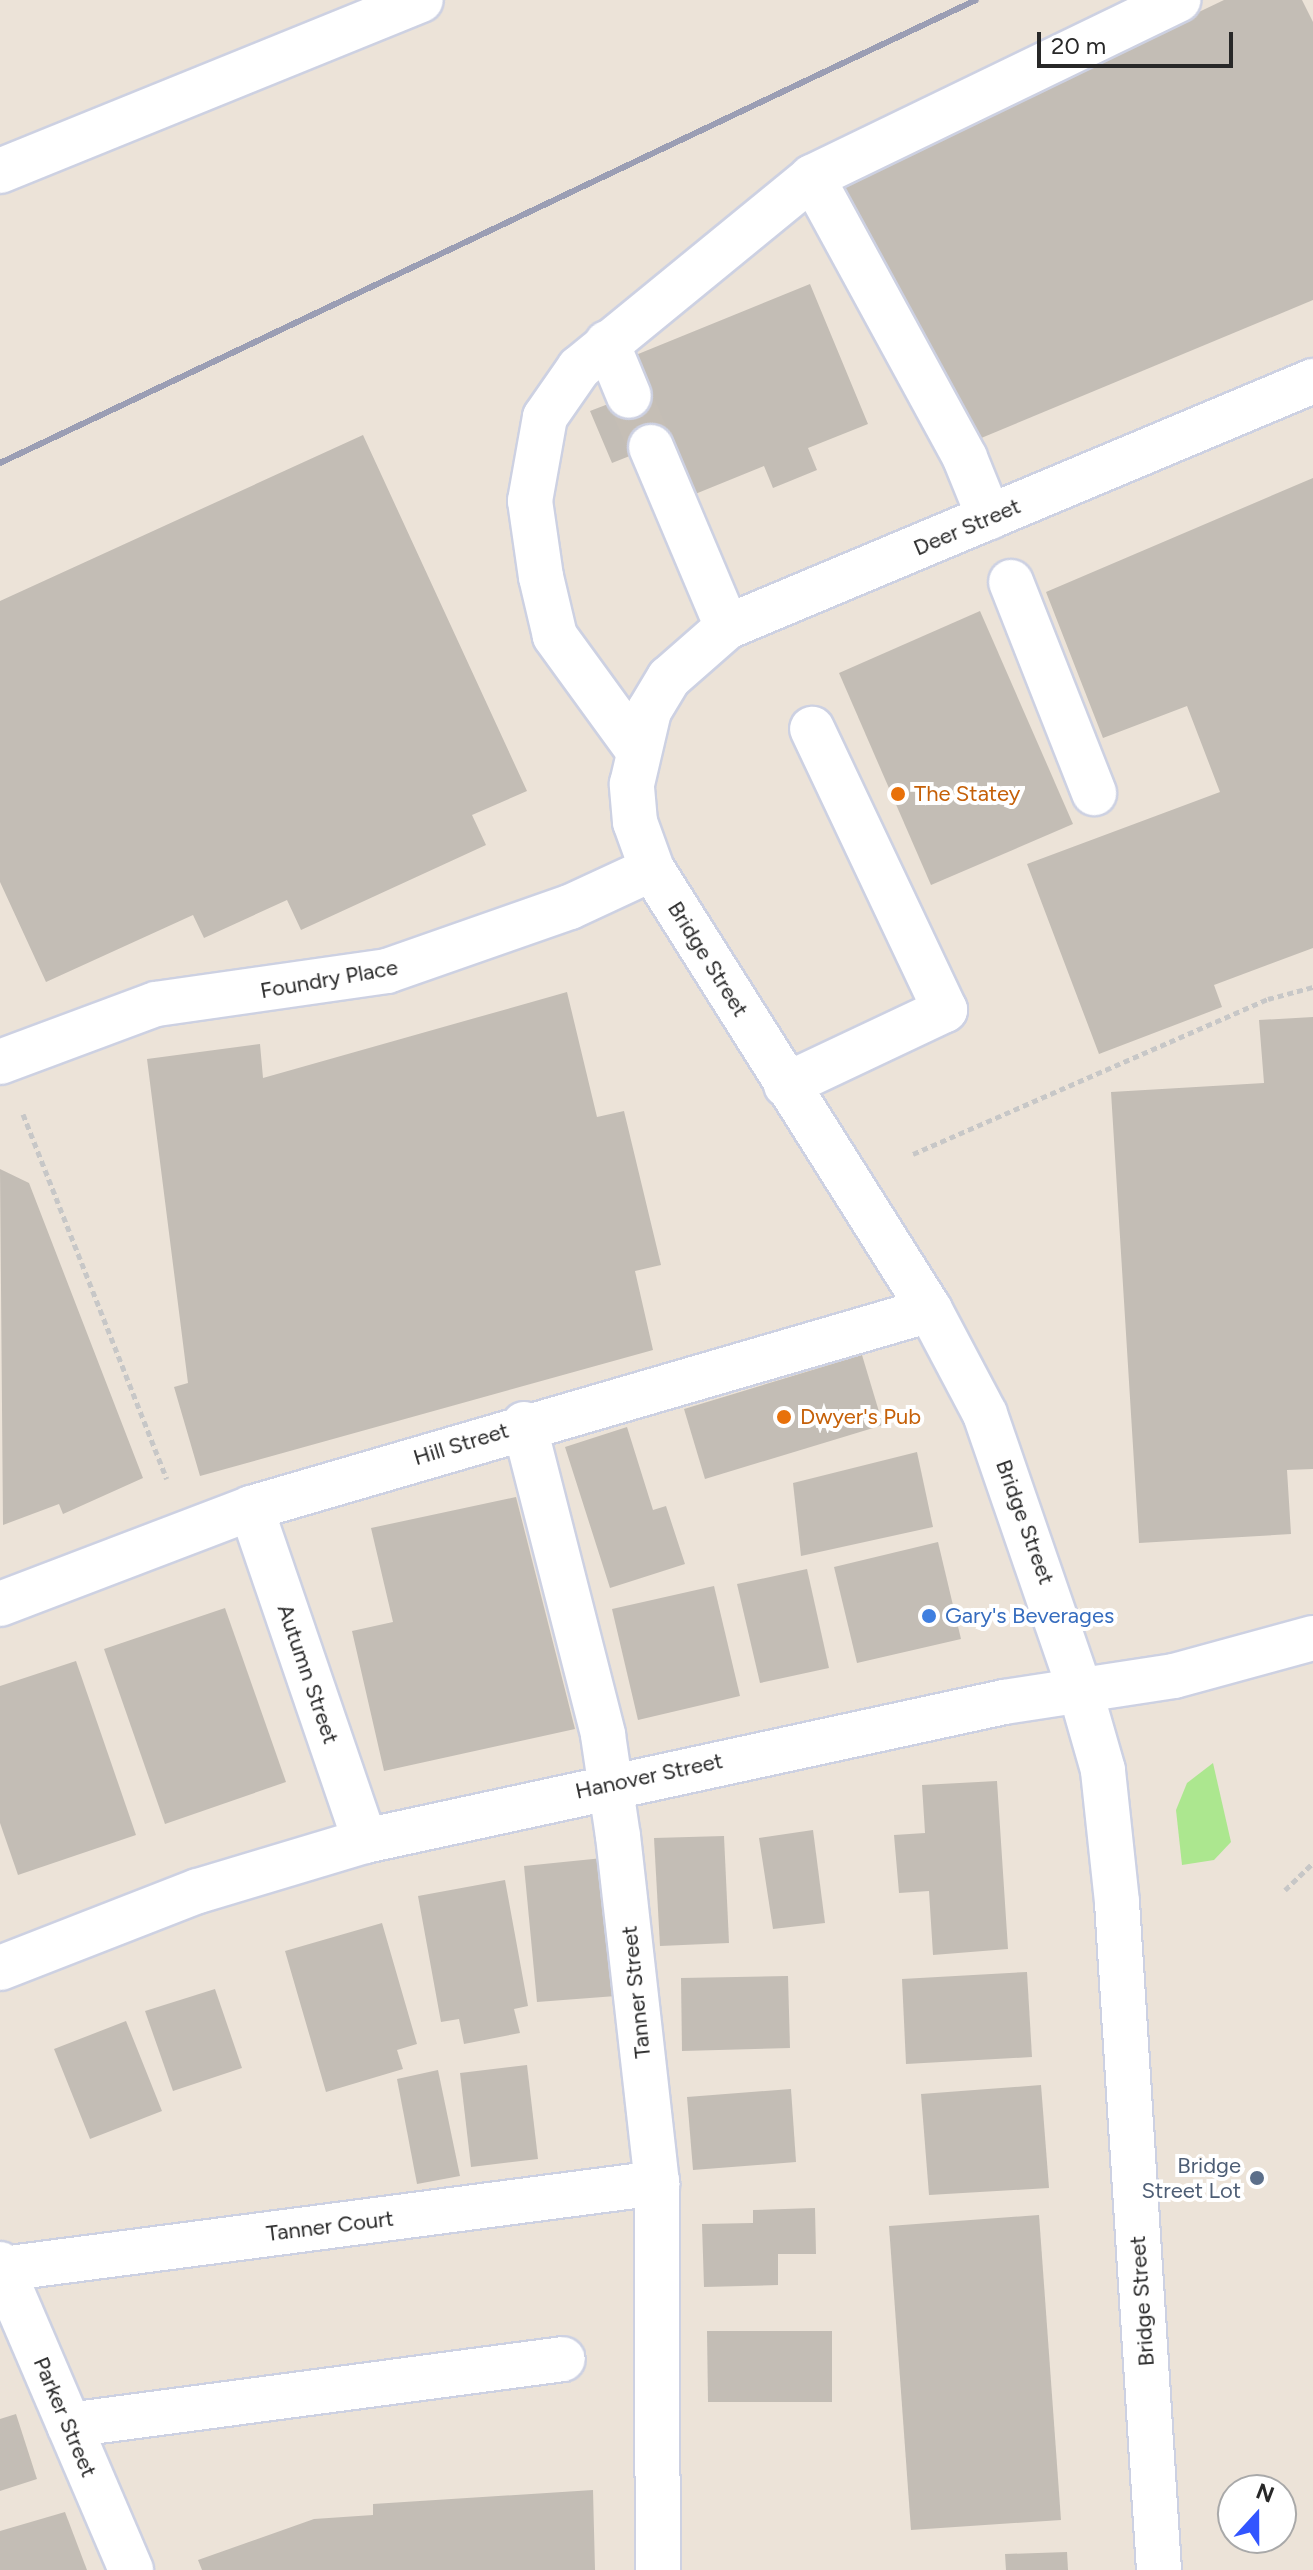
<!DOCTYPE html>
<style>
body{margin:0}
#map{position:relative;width:1313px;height:2570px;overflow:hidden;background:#ece3d8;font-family:Figtree,sans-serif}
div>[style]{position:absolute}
.green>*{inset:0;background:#ace78f}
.building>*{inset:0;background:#c3bdb5}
.minor-tunnel>*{height:44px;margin-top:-22px;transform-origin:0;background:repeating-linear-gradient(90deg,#c5beb5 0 44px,transparent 0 66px)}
.path>*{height:5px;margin-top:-2.5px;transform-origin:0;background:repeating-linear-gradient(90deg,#c7c7c7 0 6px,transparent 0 10px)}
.roads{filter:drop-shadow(2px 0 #cdd1e2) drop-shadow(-2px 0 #cdd1e2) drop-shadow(0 2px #cdd1e2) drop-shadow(0 -2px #cdd1e2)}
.minor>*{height:44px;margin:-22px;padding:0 22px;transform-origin:22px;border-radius:22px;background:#fff}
.rail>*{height:6px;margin:-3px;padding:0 3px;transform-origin:3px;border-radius:3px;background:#9b9eb4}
.dots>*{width:22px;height:22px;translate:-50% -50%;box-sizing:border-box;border:4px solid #fff;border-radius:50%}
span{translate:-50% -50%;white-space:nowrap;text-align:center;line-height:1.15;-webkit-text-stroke:8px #fff;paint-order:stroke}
.street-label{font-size:22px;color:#282828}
.food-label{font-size:22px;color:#c56008}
.left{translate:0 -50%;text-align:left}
.shop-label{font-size:22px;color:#366cbe}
.service-label{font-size:22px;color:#4e5e75}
.right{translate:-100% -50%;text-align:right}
.north{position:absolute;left:1217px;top:2474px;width:80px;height:80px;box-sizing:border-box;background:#fff;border:2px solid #a9a9a9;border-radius:50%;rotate:21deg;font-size:22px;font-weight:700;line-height:32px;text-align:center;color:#282828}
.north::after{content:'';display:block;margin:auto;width:28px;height:36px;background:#3255ff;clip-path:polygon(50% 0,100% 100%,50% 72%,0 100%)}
.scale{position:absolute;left:1037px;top:32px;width:196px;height:36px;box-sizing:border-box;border:4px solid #282828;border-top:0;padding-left:10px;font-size:24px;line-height:28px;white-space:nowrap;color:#282828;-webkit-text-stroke:6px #fff;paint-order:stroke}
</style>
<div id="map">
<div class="green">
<i style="clip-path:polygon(1213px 1763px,1231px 1842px,1214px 1860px,1182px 1865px,1176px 1810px,1187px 1783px)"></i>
</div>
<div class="building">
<i style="clip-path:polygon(1224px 0,1302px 0,1313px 22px,1313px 300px,962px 446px,836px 185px)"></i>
<i style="clip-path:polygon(810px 284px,868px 424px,808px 448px,817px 470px,773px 488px,764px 466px,678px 501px,655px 446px,612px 463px,590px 411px,629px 396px,621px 361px)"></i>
<i style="clip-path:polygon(363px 435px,527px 791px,472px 815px,486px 845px,301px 930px,287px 900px,204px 938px,193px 915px,46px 982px,0 882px,0 601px)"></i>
<i style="clip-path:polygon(1313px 478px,1313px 948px,1214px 985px,1222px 1007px,1099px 1054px,1027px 864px,1220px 792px,1187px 706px,1103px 738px,1046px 592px)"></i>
<i style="clip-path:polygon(980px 611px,1073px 824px,931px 885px,839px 673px)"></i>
<i style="clip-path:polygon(567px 992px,597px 1117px,624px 1111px,661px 1265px,635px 1271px,653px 1350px,200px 1476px,174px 1387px,188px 1383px,147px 1059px,260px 1044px,263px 1078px)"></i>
<i style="clip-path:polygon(1313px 1017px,1313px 1469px,1287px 1470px,1291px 1534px,1139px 1543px,1111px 1092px,1264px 1083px,1259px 1020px)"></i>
<i style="clip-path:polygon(0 1169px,29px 1183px,143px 1478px,63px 1514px,59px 1504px,3px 1525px)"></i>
<i style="clip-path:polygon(862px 1355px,883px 1425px,705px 1479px,684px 1409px)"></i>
<i style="clip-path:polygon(627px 1427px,653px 1510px,666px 1506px,685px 1564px,610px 1588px,565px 1447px)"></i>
<i style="clip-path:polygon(917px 1452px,933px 1527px,801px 1556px,793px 1483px)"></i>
<i style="clip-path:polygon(516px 1497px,575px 1729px,384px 1771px,352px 1631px,393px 1622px,371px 1528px)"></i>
<i style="clip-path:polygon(938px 1542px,961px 1639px,857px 1663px,834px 1567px)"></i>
<i style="clip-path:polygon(807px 1569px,829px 1668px,760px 1683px,737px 1584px)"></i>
<i style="clip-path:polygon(714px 1586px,740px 1696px,638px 1720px,612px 1609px)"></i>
<i style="clip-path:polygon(225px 1608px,286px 1782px,165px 1824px,104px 1649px)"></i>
<i style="clip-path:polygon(76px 1661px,136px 1835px,18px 1875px,0 1823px,0 1686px)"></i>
<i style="clip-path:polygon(997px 1781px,1008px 1949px,933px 1955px,929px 1891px,899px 1893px,894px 1835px,925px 1833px,922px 1785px)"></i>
<i style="clip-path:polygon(813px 1830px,825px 1923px,773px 1929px,759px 1838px)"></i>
<i style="clip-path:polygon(724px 1836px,729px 1943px,660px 1946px,654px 1838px)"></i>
<i style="clip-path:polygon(603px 1858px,616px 1996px,537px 2002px,524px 1866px)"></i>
<i style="clip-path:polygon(505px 1880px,528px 2006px,514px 2009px,520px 2033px,464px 2044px,459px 2019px,441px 2022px,418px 1896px)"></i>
<i style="clip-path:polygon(382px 1923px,417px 2044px,397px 2050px,403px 2069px,326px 2092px,285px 1951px)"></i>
<i style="clip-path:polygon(1027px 1972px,1032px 2057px,906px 2064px,902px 1979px)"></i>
<i style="clip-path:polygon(788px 1976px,790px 2048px,682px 2051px,681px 1978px)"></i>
<i style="clip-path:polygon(215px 1989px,242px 2068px,173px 2091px,145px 2011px)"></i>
<i style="clip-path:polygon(126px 2021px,162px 2111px,90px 2139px,54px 2049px)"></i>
<i style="clip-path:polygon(527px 2065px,538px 2159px,471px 2167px,460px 2073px)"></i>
<i style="clip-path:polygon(438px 2070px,460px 2176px,417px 2184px,397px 2079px)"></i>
<i style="clip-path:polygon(1041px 2085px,1049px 2188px,929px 2195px,921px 2094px)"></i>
<i style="clip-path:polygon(791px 2089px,796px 2162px,693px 2170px,687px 2097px)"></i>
<i style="clip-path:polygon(815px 2208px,816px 2254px,778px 2254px,778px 2285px,704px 2287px,702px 2224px,753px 2223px,753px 2210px)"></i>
<i style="clip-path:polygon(1039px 2215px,1061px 2520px,911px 2530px,889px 2226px)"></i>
<i style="clip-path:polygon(707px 2331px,832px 2331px,832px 2402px,708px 2402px)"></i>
<i style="clip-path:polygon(16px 2414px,37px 2479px,0 2491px,0 2419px)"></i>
<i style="clip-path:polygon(593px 2490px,595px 2570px,202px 2570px,198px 2560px,314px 2519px,373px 2515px,373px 2504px)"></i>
<i style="clip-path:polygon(65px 2512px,87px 2570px,0 2570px,0 2531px)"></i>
<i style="clip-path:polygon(1067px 2552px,1068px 2570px,1006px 2570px,1005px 2554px)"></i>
</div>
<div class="minor-tunnel">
<i style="left:629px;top:396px;width:56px;rotate:66.7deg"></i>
</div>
<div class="path">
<i style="left:23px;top:1114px;width:392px;rotate:68.5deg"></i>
<i style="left:913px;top:1154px;width:387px;rotate:-23.6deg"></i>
<i style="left:1268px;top:999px;width:47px;rotate:-14.9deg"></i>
<i style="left:1285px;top:1890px;width:39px;rotate:-44deg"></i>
</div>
<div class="roads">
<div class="minor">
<i style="left:0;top:171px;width:454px;rotate:-22.1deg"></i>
<i style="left:812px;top:177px;width:320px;rotate:61.4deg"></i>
<i style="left:965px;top:458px;width:64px;rotate:67.9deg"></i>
<i style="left:607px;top:343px;width:57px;rotate:67.5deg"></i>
<i style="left:651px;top:447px;width:195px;rotate:67.1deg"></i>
<i style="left:1011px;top:582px;width:227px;rotate:68.5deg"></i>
<i style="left:637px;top:749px;width:140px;rotate:-126deg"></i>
<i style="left:555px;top:636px;width:61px;rotate:-103.3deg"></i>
<i style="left:541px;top:577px;width:77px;rotate:-98.2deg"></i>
<i style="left:530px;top:501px;width:85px;rotate:-79.9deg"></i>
<i style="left:545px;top:417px;width:60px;rotate:-55.2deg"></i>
<i style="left:579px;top:368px;width:301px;rotate:-39.3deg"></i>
<i style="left:812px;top:177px;width:407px;rotate:-25.8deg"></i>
<i style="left:0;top:1062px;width:166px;rotate:-20.4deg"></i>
<i style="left:156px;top:1004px;width:233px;rotate:-8.1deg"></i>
<i style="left:387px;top:971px;width:194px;rotate:-19.3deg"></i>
<i style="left:570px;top:907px;width:90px;rotate:-24.9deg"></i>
<i style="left:786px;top:1085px;width:176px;rotate:-25.3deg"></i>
<i style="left:945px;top:1010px;width:311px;rotate:-115.3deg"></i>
<i style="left:524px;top:1424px;width:321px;rotate:75.7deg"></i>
<i style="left:603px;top:1735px;width:102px;rotate:81.6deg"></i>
<i style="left:618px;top:1836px;width:349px;rotate:83.6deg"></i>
<i style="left:657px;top:2183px;width:387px;rotate:89.9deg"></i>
<i style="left:251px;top:1508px;width:352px;rotate:71.1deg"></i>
<i style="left:0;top:1604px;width:269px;rotate:-20.9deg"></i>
<i style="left:251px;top:1508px;width:707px;rotate:-16.26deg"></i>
<i style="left:0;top:1968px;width:212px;rotate:-21.3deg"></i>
<i style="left:198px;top:1891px;width:174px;rotate:-16.7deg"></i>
<i style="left:365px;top:1841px;width:654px;rotate:-12.27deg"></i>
<i style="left:1004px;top:1702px;width:172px;rotate:-8.7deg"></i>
<i style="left:1174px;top:1676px;width:144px;rotate:-15.3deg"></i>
<i style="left:0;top:2264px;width:333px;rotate:66.8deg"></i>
<i style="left:3px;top:2269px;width:660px;rotate:-7.49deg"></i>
<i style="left:69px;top:2425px;width:498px;rotate:-7.6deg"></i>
<i style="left:1159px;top:2570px;width:669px;rotate:-93.6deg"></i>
<i style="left:1117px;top:1902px;width:133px;rotate:-96.1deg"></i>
<i style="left:1103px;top:1770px;width:83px;rotate:-106deg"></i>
<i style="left:1080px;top:1690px;width:292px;rotate:-109deg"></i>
<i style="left:985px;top:1414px;width:118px;rotate:-117.9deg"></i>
<i style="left:930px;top:1310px;width:521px;rotate:-122.23deg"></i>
<i style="left:652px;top:869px;width:50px;rotate:-109.9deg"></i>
<i style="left:635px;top:822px;width:38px;rotate:-95deg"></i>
<i style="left:632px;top:784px;width:75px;rotate:-76.9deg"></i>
<i style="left:649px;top:711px;width:39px;rotate:-59deg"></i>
<i style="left:669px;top:678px;width:77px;rotate:-41.3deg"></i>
<i style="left:727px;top:627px;width:636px;rotate:-22.77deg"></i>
</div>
</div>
<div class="rail">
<i style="left:0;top:463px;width:1080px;rotate:-25.38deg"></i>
</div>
<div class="dots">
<i style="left:898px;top:794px;background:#e8710a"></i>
<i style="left:784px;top:1417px;background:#e8710a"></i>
<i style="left:929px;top:1616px;background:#3f7fe0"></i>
<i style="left:1257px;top:2178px;background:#5c6f8a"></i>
</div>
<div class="street-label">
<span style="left:967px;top:527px;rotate:-23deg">Deer Street</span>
<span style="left:708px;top:959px;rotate:58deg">Bridge Street</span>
<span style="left:329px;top:979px;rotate:-10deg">Foundry Place</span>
<span style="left:461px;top:1444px;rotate:-17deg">Hill Street</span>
<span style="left:1025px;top:1522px;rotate:70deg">Bridge Street</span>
<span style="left:308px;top:1674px;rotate:71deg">Autumn Street</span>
<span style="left:649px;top:1776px;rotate:-12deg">Hanover Street</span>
<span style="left:636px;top:1992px;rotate:-96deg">Tanner Street</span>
<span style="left:330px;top:2226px;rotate:-7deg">Tanner Court</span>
<span style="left:1142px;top:2301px;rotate:-94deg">Bridge Street</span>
<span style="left:65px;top:2417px;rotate:67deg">Parker Street</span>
</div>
<div class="food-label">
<span class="left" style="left:914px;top:794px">The Statey</span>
<span class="left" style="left:800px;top:1417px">Dwyer's Pub</span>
</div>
<div class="shop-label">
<span class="left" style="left:945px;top:1616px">Gary's Beverages</span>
</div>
<div class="service-label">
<span class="right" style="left:1241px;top:2178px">Bridge<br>Street Lot</span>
</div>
<div class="north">N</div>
<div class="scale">20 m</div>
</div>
